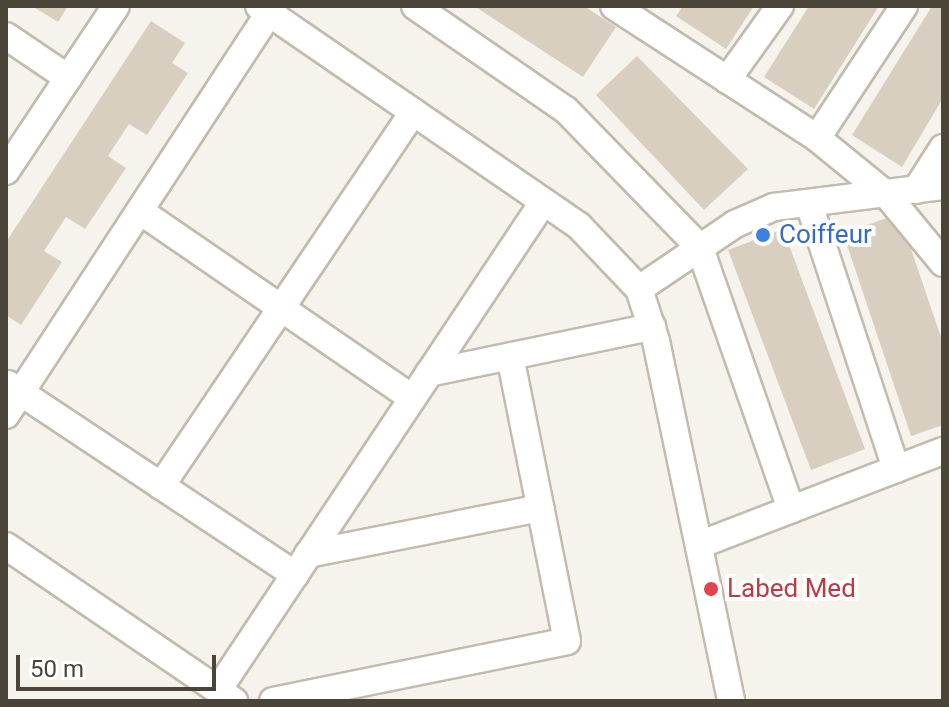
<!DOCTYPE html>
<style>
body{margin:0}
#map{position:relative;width:949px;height:707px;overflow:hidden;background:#f6f3ec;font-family:Roboto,sans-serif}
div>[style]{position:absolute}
.building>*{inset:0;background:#d8cfc1}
.roads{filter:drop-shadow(2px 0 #c2bbae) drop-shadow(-2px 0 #c2bbae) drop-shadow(0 2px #c2bbae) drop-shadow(0 -2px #c2bbae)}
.minor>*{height:26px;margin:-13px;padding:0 13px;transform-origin:13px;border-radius:13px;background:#fff}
.dots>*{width:22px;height:22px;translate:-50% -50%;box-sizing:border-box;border:4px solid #fff;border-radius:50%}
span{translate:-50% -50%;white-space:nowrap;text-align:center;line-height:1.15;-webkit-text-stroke:8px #fff;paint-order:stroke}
.shop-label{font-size:26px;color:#366cbe}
.left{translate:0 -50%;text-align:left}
.health-label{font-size:26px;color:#be3a42}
.frame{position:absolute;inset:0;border:8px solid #4b4439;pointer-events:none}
.scale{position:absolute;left:16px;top:655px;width:200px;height:36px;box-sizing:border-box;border:4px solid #4b4439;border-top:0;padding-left:10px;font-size:24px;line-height:28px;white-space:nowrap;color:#4b4439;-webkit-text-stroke:6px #fff;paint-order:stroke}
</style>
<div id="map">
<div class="building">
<i style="clip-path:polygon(32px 6px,68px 6px,58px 22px)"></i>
<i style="clip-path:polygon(474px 6px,584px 6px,616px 27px,583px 77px)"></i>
<i style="clip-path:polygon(683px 6px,754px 6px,726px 49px,676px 16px)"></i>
<i style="clip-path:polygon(809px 6px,879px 6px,814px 109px,764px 77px)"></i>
<i style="clip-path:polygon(932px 6px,943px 6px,943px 98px,902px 167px,852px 135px)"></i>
<i style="clip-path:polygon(151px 21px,185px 43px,172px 63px,188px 73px,147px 135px,129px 124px,108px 156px,126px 168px,85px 229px,66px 217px,44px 251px,62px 262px,21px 325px,6px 315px,6px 242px)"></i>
<i style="clip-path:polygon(637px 56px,748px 169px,704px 210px,596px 95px)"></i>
<i style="clip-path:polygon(899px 214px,943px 343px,943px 425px,911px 436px,843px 233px)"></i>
<i style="clip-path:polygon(783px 229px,865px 449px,811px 470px,728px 250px)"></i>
</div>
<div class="roads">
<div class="minor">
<i style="left:259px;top:6px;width:388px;rotate:34.5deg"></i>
<i style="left:579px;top:226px;width:87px;rotate:46.4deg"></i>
<i style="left:639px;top:289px;width:55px;rotate:71.9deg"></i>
<i style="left:656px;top:341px;width:368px;rotate:78.2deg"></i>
<i style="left:415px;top:6px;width:183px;rotate:34.6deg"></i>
<i style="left:566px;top:110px;width:192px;rotate:45.8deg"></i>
<i style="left:700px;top:248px;width:277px;rotate:70.8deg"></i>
<i style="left:614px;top:6px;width:242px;rotate:33deg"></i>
<i style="left:817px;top:138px;width:90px;rotate:39.2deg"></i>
<i style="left:887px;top:195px;width:88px;rotate:50.5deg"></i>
<i style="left:6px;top:36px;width:75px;rotate:34.1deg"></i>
<i style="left:727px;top:80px;width:91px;rotate:-54.4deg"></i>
<i style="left:817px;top:138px;width:158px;rotate:-56.6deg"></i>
<i style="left:6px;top:171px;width:198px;rotate:-56.3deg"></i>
<i style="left:916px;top:190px;width:50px;rotate:-57.3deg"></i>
<i style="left:809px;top:204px;width:279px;rotate:71.8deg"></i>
<i style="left:140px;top:211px;width:330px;rotate:34.5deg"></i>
<i style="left:639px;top:289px;width:116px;rotate:-34.1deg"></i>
<i style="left:735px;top:224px;width:43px;rotate:-23.6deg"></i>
<i style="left:774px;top:207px;width:170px;rotate:-7.1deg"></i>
<i style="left:429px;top:373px;width:228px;rotate:-11.7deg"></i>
<i style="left:8px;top:384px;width:345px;rotate:33.6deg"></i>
<i style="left:6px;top:415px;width:489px;rotate:-56.8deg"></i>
<i style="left:161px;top:486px;width:451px;rotate:-56deg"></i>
<i style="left:699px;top:545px;width:261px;rotate:-21.1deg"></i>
<i style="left:6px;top:546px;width:276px;rotate:34.2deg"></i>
<i style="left:308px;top:554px;width:237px;rotate:-11.2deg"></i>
<i style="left:218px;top:690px;width:584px;rotate:-56.31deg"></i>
<i style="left:273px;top:701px;width:300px;rotate:-11.5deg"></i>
<i style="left:567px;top:641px;width:290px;rotate:-101.3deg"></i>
</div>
</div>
<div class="dots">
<i style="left:763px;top:235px;background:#3f7fe0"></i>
<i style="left:711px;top:589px;background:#e0444e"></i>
</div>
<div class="shop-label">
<span class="left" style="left:779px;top:235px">Coiffeur</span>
</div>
<div class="health-label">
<span class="left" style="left:727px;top:589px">Labed Med</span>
</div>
<div class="frame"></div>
<div class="scale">50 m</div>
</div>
